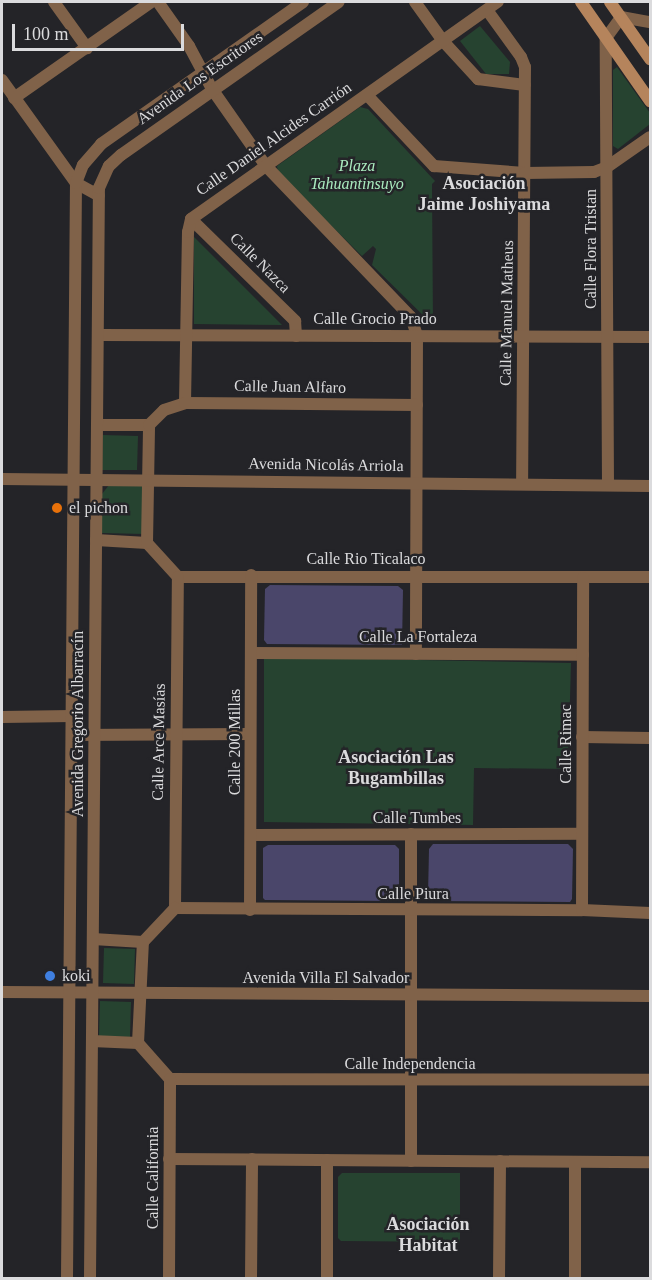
<!DOCTYPE html>
<meta charset="utf-8">
<style>
body{margin:0}
#map{position:relative;width:652px;height:1280px;overflow:hidden;background:#242428;font-family:Georgia,serif}
div>[style]{position:absolute}
.green>*{inset:0;background:#264330}
.building>*{inset:0;background:#4a466a}
.minor>*{height:12px;margin:-6px;padding:0 6px;transform-origin:6px;border-radius:6px;background:#806249}
.tertiary>*{height:12px;margin:-6px;padding:0 6px;transform-origin:6px;border-radius:6px;background:#806249}
.secondary>*{height:12px;margin:-6px;padding:0 6px;transform-origin:6px;border-radius:6px;background:#b5845c}
.dots>*{width:16px;height:16px;translate:-50% -50%;box-sizing:border-box;border:3px solid #242428;border-radius:50%}
span{translate:-50% -50%;white-space:nowrap;text-align:center;line-height:1.15;-webkit-text-stroke:5px #242428;paint-order:stroke}
.street-label{font-size:16px;color:#dbdbdd}
.park-label{font-size:16px;color:#a9eabe;font-style:italic}
.poi-label{font-size:16px;color:#dbdbdd}
.left{translate:0 -50%;text-align:left}
.neighbourhood-label{font-size:18px;color:#dbdbdd;font-weight:700}
.frame{position:absolute;inset:0;border:3px solid #dbdbdd;pointer-events:none}
.scale{position:absolute;left:12px;top:24px;width:172px;height:27px;box-sizing:border-box;border:3px solid #dbdbdd;border-top:0;padding-left:8px;font-size:18px;line-height:21px;white-space:nowrap;color:#dbdbdd;-webkit-text-stroke:4px #242428;paint-order:stroke}
</style>
<div id="map">
<div class="green">
<i style="clip-path:polygon(480px 26px,510px 62px,509px 74px,486px 74px,460px 41px)"></i>
<i style="clip-path:polygon(617px 67px,650px 113px,650px 124px,618px 149px,613px 146px,613px 70px)"></i>
<i style="clip-path:polygon(360px 107px,368px 109px,435px 181px,432px 184px,433px 325px,372px 265px,376px 249px,373px 246px,362px 256px,278px 173px,277px 166px)"></i>
<i style="clip-path:polygon(194px 237px,282px 325px,194px 324px)"></i>
<i style="clip-path:polygon(103px 435px,138px 436px,137px 470px,102px 470px)"></i>
<i style="clip-path:polygon(109px 485px,144px 486px,144px 534px,102px 533px,102px 494px)"></i>
<i style="clip-path:polygon(264px 657px,571px 663px,568px 769px,474px 768px,473px 825px,264px 822px)"></i>
<i style="clip-path:polygon(104px 948px,135px 949px,134px 984px,103px 983px)"></i>
<i style="clip-path:polygon(100px 1001px,131px 1002px,130px 1037px,99px 1036px)"></i>
<i style="clip-path:polygon(342px 1173px,460px 1173px,460px 1242px,341px 1241px,338px 1238px,338px 1177px)"></i>
</div>
<div class="building">
<i style="clip-path:polygon(270px 585px,398px 586px,403px 590px,402px 645px,267px 644px,264px 640px,265px 589px)"></i>
<i style="clip-path:polygon(433px 844px,568px 844px,573px 849px,572px 899px,570px 902px,432px 901px,428px 896px,429px 849px)"></i>
<i style="clip-path:polygon(268px 845px,395px 845px,399px 849px,399px 898px,396px 901px,265px 900px,263px 898px,263px 848px)"></i>
</div>
<div class="minor">
<i style="left:54px;top:2px;width:57px;rotate:54.3deg"></i>
<i style="left:158px;top:2px;width:54px;rotate:54.8deg"></i>
<i style="left:189px;top:46px;width:49px;rotate:61.9deg"></i>
<i style="left:212px;top:89px;width:94px;rotate:55deg"></i>
<i style="left:266px;top:166px;width:209px;rotate:46.2deg"></i>
<i style="left:411px;top:317px;width:20px;rotate:72deg"></i>
<i style="left:417px;top:336px;width:318px;rotate:90.2deg"></i>
<i style="left:415px;top:2px;width:48px;rotate:54.3deg"></i>
<i style="left:443px;top:41px;width:52px;rotate:47.4deg"></i>
<i style="left:478px;top:79px;width:47px;rotate:7.3deg"></i>
<i style="left:487px;top:10px;width:58px;rotate:54.1deg"></i>
<i style="left:521px;top:57px;width:11px;rotate:68deg"></i>
<i style="left:525px;top:67px;width:417px;rotate:90.4deg"></i>
<i style="left:2px;top:80px;width:127px;rotate:54.3deg"></i>
<i style="left:76px;top:183px;width:26px;rotate:29deg"></i>
<i style="left:367px;top:95px;width:98px;rotate:46.7deg"></i>
<i style="left:434px;top:166px;width:91px;rotate:4.4deg"></i>
<i style="left:525px;top:173px;width:69px;rotate:-0.8deg"></i>
<i style="left:594px;top:172px;width:14px;rotate:-21deg"></i>
<i style="left:607px;top:167px;width:52px;rotate:-34.9deg"></i>
<i style="left:14px;top:98px;width:167px;rotate:-35deg"></i>
<i style="left:191px;top:219px;width:146px;rotate:44.4deg"></i>
<i style="left:295px;top:321px;width:15px;rotate:86deg"></i>
<i style="left:100px;top:335px;width:550px;rotate:0.21deg"></i>
<i style="left:185px;top:403px;width:171px;rotate:-89deg"></i>
<i style="left:188px;top:232px;width:13px;rotate:-77deg"></i>
<i style="left:191px;top:219px;width:376px;rotate:-35.3deg"></i>
<i style="left:97px;top:425px;width:52px"></i>
<i style="left:608px;top:485px;width:447px;rotate:-90.3deg"></i>
<i style="left:606px;top:38px;width:26px;rotate:-54deg"></i>
<i style="left:96px;top:540px;width:51px;rotate:3.4deg"></i>
<i style="left:147px;top:543px;width:46px;rotate:47.6deg"></i>
<i style="left:178px;top:577px;width:472px"></i>
<i style="left:147px;top:543px;width:118px;rotate:-89deg"></i>
<i style="left:149px;top:425px;width:21px;rotate:-45deg"></i>
<i style="left:164px;top:410px;width:22px;rotate:-18deg"></i>
<i style="left:185px;top:403px;width:232px;rotate:0.5deg"></i>
<i style="left:253px;top:653px;width:330px;rotate:0.3deg"></i>
<i style="left:2px;top:717px;width:70px;rotate:-0.8deg"></i>
<i style="left:72px;top:735px;width:178px;rotate:-0.3deg"></i>
<i style="left:582px;top:737px;width:68px;rotate:0.8deg"></i>
<i style="left:411px;top:834px;width:327px;rotate:90deg"></i>
<i style="left:251px;top:835px;width:331px;rotate:-0.2deg"></i>
<i style="left:175px;top:908px;width:407px;rotate:0.3deg"></i>
<i style="left:582px;top:910px;width:68px;rotate:2.5deg"></i>
<i style="left:175px;top:908px;width:331px;rotate:-89.5deg"></i>
<i style="left:250px;top:910px;width:335px;rotate:-89.8deg"></i>
<i style="left:582px;top:910px;width:332px;rotate:-89.8deg"></i>
<i style="left:93px;top:939px;width:50px;rotate:3.4deg"></i>
<i style="left:143px;top:942px;width:47px;rotate:-46.7deg"></i>
<i style="left:92px;top:1041px;width:46px;rotate:2.5deg"></i>
<i style="left:138px;top:1043px;width:48px;rotate:48.4deg"></i>
<i style="left:138px;top:1043px;width:101px;rotate:-87.2deg"></i>
<i style="left:170px;top:1079px;width:480px;rotate:0.1deg"></i>
<i style="left:169px;top:1159px;width:481px;rotate:0.4deg"></i>
<i style="left:169px;top:1278px;width:199px;rotate:-89.7deg"></i>
<i style="left:251px;top:1278px;width:119px;rotate:-89.5deg"></i>
<i style="left:327px;top:1278px;width:118px;rotate:-90deg"></i>
<i style="left:499px;top:1278px;width:117px;rotate:-89.5deg"></i>
<i style="left:575px;top:1278px;width:116px;rotate:-90deg"></i>
</div>
<div class="tertiary">
<i style="left:621px;top:17px;width:29px;rotate:10deg"></i>
<i style="left:2px;top:479px;width:648px;rotate:0.62deg"></i>
<i style="left:2px;top:992px;width:648px;rotate:0.35deg"></i>
<i style="left:67px;top:1278px;width:1095px;rotate:-89.53deg"></i>
<i style="left:76px;top:183px;width:19px;rotate:-69deg"></i>
<i style="left:83px;top:165px;width:28px;rotate:-49deg"></i>
<i style="left:101px;top:144px;width:247px;rotate:-35.1deg"></i>
<i style="left:90px;top:1278px;width:1090px;rotate:-89.53deg"></i>
<i style="left:99px;top:188px;width:24px;rotate:-66deg"></i>
<i style="left:109px;top:166px;width:16px;rotate:-43deg"></i>
<i style="left:121px;top:155px;width:266px;rotate:-35.1deg"></i>
</div>
<div class="secondary">
<i style="left:581px;top:2px;width:121px;rotate:55.1deg"></i>
<i style="left:610px;top:2px;width:70px;rotate:54.9deg"></i>
</div>
<div class="dots">
<i style="left:57px;top:508px;background:#e8710a"></i>
<i style="left:50px;top:976px;background:#3f7fe0"></i>
</div>
<div class="street-label">
<span style="left:200px;top:78px;rotate:-35deg">Avenida Los Escritores</span>
<span style="left:274px;top:139px;rotate:-35deg">Calle Daniel Alcides Carrión</span>
<span style="left:591px;top:249px;rotate:-90deg">Calle Flora Tristan</span>
<span style="left:260px;top:263px;rotate:45deg">Calle Nazca</span>
<span style="left:507px;top:313px;rotate:-89deg">Calle Manuel Matheus</span>
<span style="left:375px;top:319px">Calle Grocio Prado</span>
<span style="left:290px;top:387px;rotate:1deg">Calle Juan Alfaro</span>
<span style="left:326px;top:465px;rotate:1deg">Avenida Nicolás Arriola</span>
<span style="left:366px;top:559px">Calle Rio Ticalaco</span>
<span style="left:418px;top:637px">Calle La Fortaleza</span>
<span style="left:78px;top:724px;rotate:-90deg">Avenida Gregorio Albarracín</span>
<span style="left:159px;top:742px;rotate:-89deg">Calle Arce Masías</span>
<span style="left:235px;top:742px;rotate:-90deg">Calle 200 Millas</span>
<span style="left:566px;top:744px;rotate:-90deg">Calle Rimac</span>
<span style="left:417px;top:818px">Calle Tumbes</span>
<span style="left:413px;top:894px">Calle Piura</span>
<span style="left:326px;top:978px">Avenida Villa El Salvador</span>
<span style="left:410px;top:1064px">Calle Independencia</span>
<span style="left:153px;top:1178px;rotate:-90deg">Calle California</span>
</div>
<div class="park-label">
<span style="left:357px;top:175px">Plaza<br>Tahuantinsuyo</span>
</div>
<div class="poi-label">
<span class="left" style="left:69px;top:508px">el pichon</span>
<span class="left" style="left:62px;top:976px">koki</span>
</div>
<div class="neighbourhood-label">
<span style="left:484px;top:194px">Asociación<br>Jaime Joshiyama</span>
<span style="left:396px;top:768px">Asociación Las<br>Bugambillas</span>
<span style="left:428px;top:1235px">Asociación<br>Habitat</span>
</div>
<div class="frame"></div>
<div class="scale">100 m</div>
</div>
